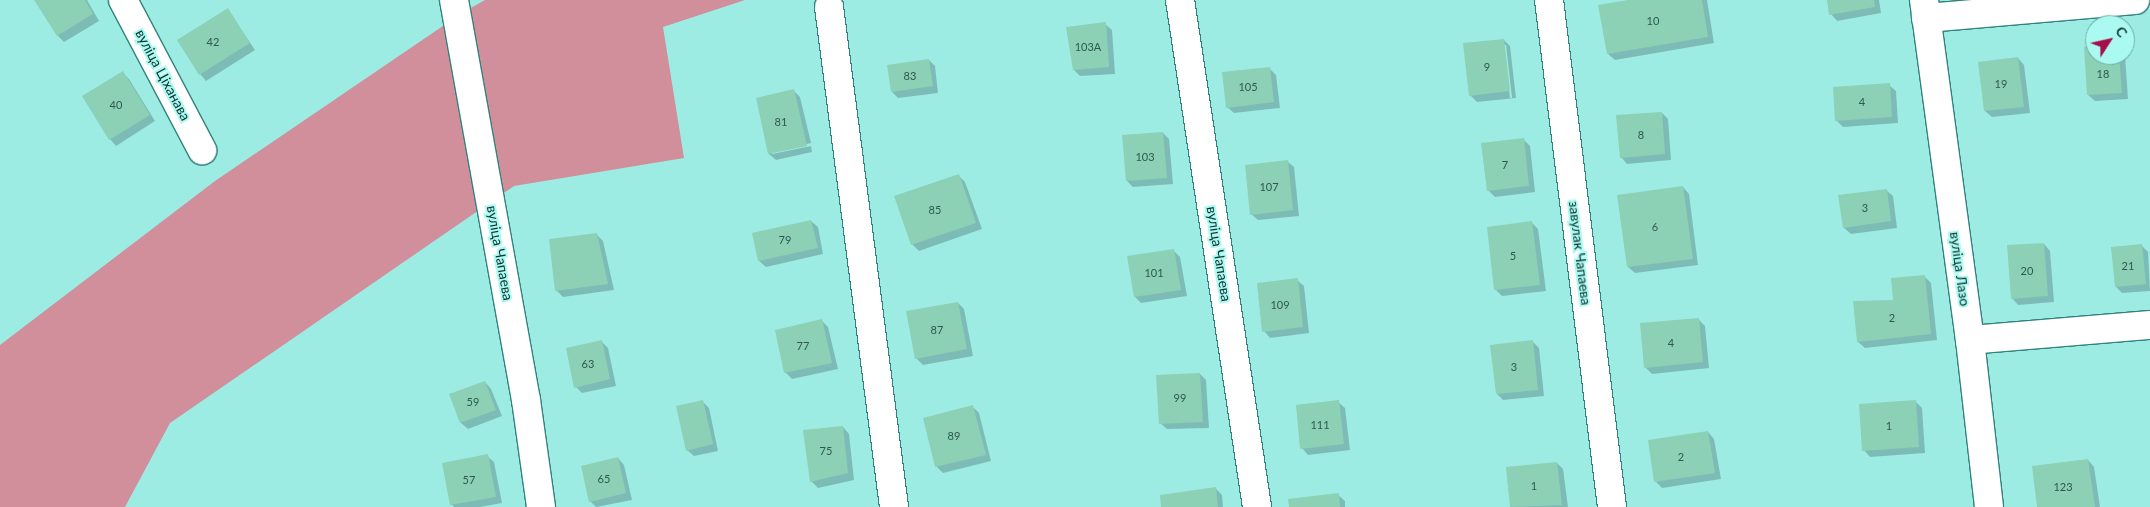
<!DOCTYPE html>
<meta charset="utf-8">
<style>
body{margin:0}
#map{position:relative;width:2150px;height:507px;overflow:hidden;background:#9dece4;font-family:Lato,sans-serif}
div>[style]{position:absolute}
.forest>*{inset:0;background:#d08f9a}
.shadow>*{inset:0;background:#0003}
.building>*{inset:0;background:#8cd0b5}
.roads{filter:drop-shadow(1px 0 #31827c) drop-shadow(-1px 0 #31827c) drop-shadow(0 1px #31827c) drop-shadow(0 -1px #31827c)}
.minor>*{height:28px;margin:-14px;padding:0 14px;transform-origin:14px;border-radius:14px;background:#fff}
span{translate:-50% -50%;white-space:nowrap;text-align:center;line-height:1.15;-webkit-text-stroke:4px #aafaf1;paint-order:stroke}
.number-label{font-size:11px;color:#2e5950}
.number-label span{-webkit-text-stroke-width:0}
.street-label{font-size:14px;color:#0f312e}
.north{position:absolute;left:2085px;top:15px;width:50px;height:50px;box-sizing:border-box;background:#aafaf1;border:1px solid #6caaa3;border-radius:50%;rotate:55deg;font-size:14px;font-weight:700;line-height:20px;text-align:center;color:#0f312e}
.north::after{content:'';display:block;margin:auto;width:18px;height:22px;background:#a50e47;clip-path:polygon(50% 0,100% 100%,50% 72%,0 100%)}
</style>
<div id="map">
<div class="forest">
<i style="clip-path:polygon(485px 0,745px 0,663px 27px,684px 158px,514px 186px,170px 423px,125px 507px,0 507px,0 345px,215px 181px,462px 13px)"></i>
</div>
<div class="shadow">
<i style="clip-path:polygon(36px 0,87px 0,99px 21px,64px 42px,58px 36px)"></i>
<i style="clip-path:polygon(1636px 0,1707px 0,1714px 43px,1615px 60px,1608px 54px)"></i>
<i style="clip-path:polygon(1828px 0,1879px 0,1881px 13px,1837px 21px,1831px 14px)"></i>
<i style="clip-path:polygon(228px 10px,255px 50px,206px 81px,200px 74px)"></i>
<i style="clip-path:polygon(1105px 24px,1112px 30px,1115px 74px,1080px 76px,1074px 70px)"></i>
<i style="clip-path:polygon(evenodd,1504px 40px,1510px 46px,1516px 98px,1477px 102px,1470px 95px,1504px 40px,1504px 45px,1506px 45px,1512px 98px,1510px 98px,1504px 45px)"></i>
<i style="clip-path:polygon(2095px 47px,2095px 55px,2125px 55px,2128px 99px,2095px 101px,2088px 95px)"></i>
<i style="clip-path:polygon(2018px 58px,2024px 65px,2030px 113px,1992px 117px,1985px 111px)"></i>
<i style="clip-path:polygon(929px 60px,935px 66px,938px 93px,898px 98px,892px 92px)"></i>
<i style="clip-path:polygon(1269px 68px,1276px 75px,1280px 108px,1234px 113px,1227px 107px)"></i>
<i style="clip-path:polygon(123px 73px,129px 79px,155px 121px,116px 146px,110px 139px)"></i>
<i style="clip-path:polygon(1889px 85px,1896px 91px,1898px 123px,1843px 127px,1836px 120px)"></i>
<i style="clip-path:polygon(794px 91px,800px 97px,811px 143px,772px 152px,772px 154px,811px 146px,812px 152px,776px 160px,769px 154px)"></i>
<i style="clip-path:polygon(1662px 113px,1668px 119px,1671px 160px,1627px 164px,1621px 157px)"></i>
<i style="clip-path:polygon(1163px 133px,1169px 139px,1173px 184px,1133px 187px,1127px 181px)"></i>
<i style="clip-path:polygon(1523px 139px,1530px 146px,1535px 192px,1495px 197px,1488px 190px)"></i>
<i style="clip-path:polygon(1287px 161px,1294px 167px,1299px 216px,1258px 220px,1251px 214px)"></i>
<i style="clip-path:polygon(959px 176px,965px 182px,982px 229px,919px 251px,912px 244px)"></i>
<i style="clip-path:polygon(1683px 187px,1689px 194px,1698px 265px,1635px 273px,1628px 267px)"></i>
<i style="clip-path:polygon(1886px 190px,1893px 196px,1897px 228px,1851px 234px,1844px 228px)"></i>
<i style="clip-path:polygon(811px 221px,818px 227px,823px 254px,766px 267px,759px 261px)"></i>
<i style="clip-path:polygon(1532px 223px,1538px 229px,1546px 291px,1502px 296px,1495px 289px)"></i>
<i style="clip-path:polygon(597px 235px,603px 241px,614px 290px,563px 297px,556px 290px)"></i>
<i style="clip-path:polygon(2044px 244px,2050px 251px,2054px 302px,2018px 305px,2012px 298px)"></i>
<i style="clip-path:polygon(2141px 245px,2148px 252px,2150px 291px,2122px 293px,2116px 287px)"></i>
<i style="clip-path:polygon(1173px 250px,1180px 257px,1187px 296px,1141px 303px,1135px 297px)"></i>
<i style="clip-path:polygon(1924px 276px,1931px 283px,1937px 340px,1865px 348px,1858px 342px)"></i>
<i style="clip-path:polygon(1297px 280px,1304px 286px,1309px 333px,1270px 338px,1264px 331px)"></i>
<i style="clip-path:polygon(958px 303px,964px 309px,973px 356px,923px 365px,916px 358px)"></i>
<i style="clip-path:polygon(1698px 319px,1705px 326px,1709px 368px,1652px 374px,1645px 367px)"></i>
<i style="clip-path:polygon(822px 321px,828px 327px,838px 369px,792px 379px,786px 373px,776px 331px)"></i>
<i style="clip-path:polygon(601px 341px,608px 348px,616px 386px,582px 393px,576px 387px)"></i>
<i style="clip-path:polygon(1533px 342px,1539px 348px,1544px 396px,1503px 400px,1497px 394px)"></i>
<i style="clip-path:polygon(1200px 374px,1206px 380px,1209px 428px,1167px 429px,1160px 423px)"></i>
<i style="clip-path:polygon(485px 382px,491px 389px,502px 416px,468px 429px,461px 423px,451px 395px)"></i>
<i style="clip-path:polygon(702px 401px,709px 408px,718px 451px,694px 456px,687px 450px)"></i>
<i style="clip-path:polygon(1338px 402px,1345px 408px,1350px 450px,1308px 455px,1302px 448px)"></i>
<i style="clip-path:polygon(1916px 402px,1922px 408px,1925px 453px,1870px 457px,1864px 450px)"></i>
<i style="clip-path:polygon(973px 407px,979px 413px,991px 461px,943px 473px,937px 467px,924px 419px)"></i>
<i style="clip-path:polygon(843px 427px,849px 434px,854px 480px,818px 488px,811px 481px)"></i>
<i style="clip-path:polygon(1708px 432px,1714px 439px,1721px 479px,1662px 488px,1656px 482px)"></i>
<i style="clip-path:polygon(487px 456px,494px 462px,502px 503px,480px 507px,454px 507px,451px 504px)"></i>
<i style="clip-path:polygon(618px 458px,624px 465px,632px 500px,596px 507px,590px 501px)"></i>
<i style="clip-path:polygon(2088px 460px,2094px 467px,2100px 507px,2039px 507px)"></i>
<i style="clip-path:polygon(1557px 463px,1563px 469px,1568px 507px,1511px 507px,1507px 468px)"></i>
<i style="clip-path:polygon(1215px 488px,1222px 495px,1223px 507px,1163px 507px)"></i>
<i style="clip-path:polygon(1338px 495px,1345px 501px,1345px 507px,1290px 507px)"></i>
</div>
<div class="building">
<i style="clip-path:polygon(34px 0,85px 0,93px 14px,57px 36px)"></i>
<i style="clip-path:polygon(1628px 0,1702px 0,1708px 37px,1607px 54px,1598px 5px)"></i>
<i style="clip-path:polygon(1827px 0,1874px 0,1875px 7px,1829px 15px)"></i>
<i style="clip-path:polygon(228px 8px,250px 43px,199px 75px,177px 40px)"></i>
<i style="clip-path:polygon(1106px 22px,1109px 67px,1073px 70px,1066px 27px)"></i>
<i style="clip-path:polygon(1504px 39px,1510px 91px,1469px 96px,1463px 43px)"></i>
<i style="clip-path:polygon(2095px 46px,2095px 55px,2119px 55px,2122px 93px,2087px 95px,2084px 47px)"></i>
<i style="clip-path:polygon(2018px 57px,2024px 107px,1984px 111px,1978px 62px)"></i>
<i style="clip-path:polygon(929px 59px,933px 86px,891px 92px,887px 65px)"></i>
<i style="clip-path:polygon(1270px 67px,1274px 102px,1226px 108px,1222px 72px)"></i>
<i style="clip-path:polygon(123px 71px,150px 115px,109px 140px,82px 96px)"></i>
<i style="clip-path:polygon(1890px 83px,1892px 117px,1835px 121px,1833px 87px)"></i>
<i style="clip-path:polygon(794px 89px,807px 146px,768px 154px,756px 98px)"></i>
<i style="clip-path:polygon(1662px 112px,1665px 154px,1620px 158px,1616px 115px)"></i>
<i style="clip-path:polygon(1163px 132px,1167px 178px,1126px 181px,1122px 135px)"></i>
<i style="clip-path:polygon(1524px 138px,1529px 186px,1487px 191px,1481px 143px)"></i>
<i style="clip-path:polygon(1288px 160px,1293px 210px,1250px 215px,1245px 165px)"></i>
<i style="clip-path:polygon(959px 174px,976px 223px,911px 245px,894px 196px)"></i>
<i style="clip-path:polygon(1683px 186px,1693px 259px,1627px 267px,1617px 195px)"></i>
<i style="clip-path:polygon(1887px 189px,1891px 221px,1843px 228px,1838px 195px)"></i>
<i style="clip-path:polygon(811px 220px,818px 248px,758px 261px,752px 233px)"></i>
<i style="clip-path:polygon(1532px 221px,1540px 285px,1494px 290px,1487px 227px)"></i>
<i style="clip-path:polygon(597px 233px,608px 284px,555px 291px,549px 239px)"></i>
<i style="clip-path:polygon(2044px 243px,2048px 296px,2011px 299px,2007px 245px)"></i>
<i style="clip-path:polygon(2142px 244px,2146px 284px,2115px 287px,2111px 247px)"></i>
<i style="clip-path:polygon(1174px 249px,1181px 290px,1134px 297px,1127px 256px)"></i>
<i style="clip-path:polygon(1925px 275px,1931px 334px,1857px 342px,1853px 301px,1893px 300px,1891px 278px)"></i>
<i style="clip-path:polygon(1298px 278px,1303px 327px,1262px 332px,1257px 283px)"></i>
<i style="clip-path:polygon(958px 302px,967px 349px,915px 359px,906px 311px)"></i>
<i style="clip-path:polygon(1699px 318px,1703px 362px,1644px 368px,1640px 323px)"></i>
<i style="clip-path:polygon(822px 319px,832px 363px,784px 373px,775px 330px)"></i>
<i style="clip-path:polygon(602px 340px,610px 379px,574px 388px,566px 348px)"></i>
<i style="clip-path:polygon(1533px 340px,1538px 390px,1496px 394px,1490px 345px)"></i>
<i style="clip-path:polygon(1200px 373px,1203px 422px,1159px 424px,1156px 375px)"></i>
<i style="clip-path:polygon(485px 381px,496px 410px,460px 423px,449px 394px)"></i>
<i style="clip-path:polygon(703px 400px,713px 444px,686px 451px,676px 406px)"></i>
<i style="clip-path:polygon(1339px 400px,1344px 444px,1300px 449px,1296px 405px)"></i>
<i style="clip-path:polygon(1916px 400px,1919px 447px,1862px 451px,1859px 404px)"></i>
<i style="clip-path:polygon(973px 405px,986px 455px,935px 467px,923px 418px)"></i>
<i style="clip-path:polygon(843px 426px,848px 473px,810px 482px,803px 430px)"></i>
<i style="clip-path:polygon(1708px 431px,1715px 473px,1654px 482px,1648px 440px)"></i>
<i style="clip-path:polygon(488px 454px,496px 497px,450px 505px,442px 463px)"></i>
<i style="clip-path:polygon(618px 457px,626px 493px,589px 502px,581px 466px)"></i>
<i style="clip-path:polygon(2088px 459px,2095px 507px,2037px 507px,2032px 466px)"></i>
<i style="clip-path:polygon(1557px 462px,1562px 505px,1510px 507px,1506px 467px)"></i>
<i style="clip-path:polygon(1216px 487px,1218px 507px,1161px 507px,1160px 495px)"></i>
<i style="clip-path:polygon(1339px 493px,1340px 507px,1289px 507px,1288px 499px)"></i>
</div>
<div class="roads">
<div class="minor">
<i style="left:123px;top:0;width:170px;rotate:62.2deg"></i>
<i style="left:454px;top:0;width:406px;rotate:79.8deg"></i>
<i style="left:526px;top:400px;width:108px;rotate:82deg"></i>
<i style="left:1180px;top:0;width:513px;rotate:81.36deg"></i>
<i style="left:1549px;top:0;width:511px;rotate:82.92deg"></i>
<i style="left:1924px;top:0;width:343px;rotate:82.3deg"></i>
<i style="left:1970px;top:340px;width:181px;rotate:-4.8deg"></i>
<i style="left:829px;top:7px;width:504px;rotate:82.59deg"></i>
<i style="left:1926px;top:18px;width:210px;rotate:-4.9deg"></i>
<i style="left:1970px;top:340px;width:168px;rotate:83.5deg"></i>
</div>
</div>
<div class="number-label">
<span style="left:1653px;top:21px">10</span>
<span style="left:213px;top:42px">42</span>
<span style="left:1088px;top:47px">103А</span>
<span style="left:1487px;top:67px">9</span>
<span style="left:2103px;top:74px">18</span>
<span style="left:910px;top:76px">83</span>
<span style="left:2001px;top:84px">19</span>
<span style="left:1248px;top:87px">105</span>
<span style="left:1862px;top:102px">4</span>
<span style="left:116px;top:105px">40</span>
<span style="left:781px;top:122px">81</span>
<span style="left:1641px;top:135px">8</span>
<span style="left:1145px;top:157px">103</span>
<span style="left:1505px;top:165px">7</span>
<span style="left:1269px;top:187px">107</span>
<span style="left:1865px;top:208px">3</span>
<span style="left:935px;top:210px">85</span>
<span style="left:1655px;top:227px">6</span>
<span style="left:785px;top:240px">79</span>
<span style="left:1513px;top:256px">5</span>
<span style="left:2128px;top:266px">21</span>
<span style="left:2027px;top:271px">20</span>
<span style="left:1154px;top:273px">101</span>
<span style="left:1280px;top:305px">109</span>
<span style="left:1892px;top:318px">2</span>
<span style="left:937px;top:330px">87</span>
<span style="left:1671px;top:343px">4</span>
<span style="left:803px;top:346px">77</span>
<span style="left:588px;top:364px">63</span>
<span style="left:1514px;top:367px">3</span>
<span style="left:1180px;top:398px">99</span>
<span style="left:473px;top:402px">59</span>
<span style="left:1320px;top:425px">111</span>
<span style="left:1889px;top:426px">1</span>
<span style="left:954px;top:436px">89</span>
<span style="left:826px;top:451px">75</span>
<span style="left:1681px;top:457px">2</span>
<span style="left:604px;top:479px">65</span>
<span style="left:469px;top:480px">57</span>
<span style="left:1534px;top:486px">1</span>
<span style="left:2063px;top:487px">123</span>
</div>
<div class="street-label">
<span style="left:163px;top:75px;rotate:62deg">вуліца Ціханава</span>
<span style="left:500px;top:253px;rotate:80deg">вуліца Чапаева</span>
<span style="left:1580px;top:253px;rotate:83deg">завулак Чапаева</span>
<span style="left:1219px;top:254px;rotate:81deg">вуліца Чапаева</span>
<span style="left:1960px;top:269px;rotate:82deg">вуліца Лазо</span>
</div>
<div class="north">С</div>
</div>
